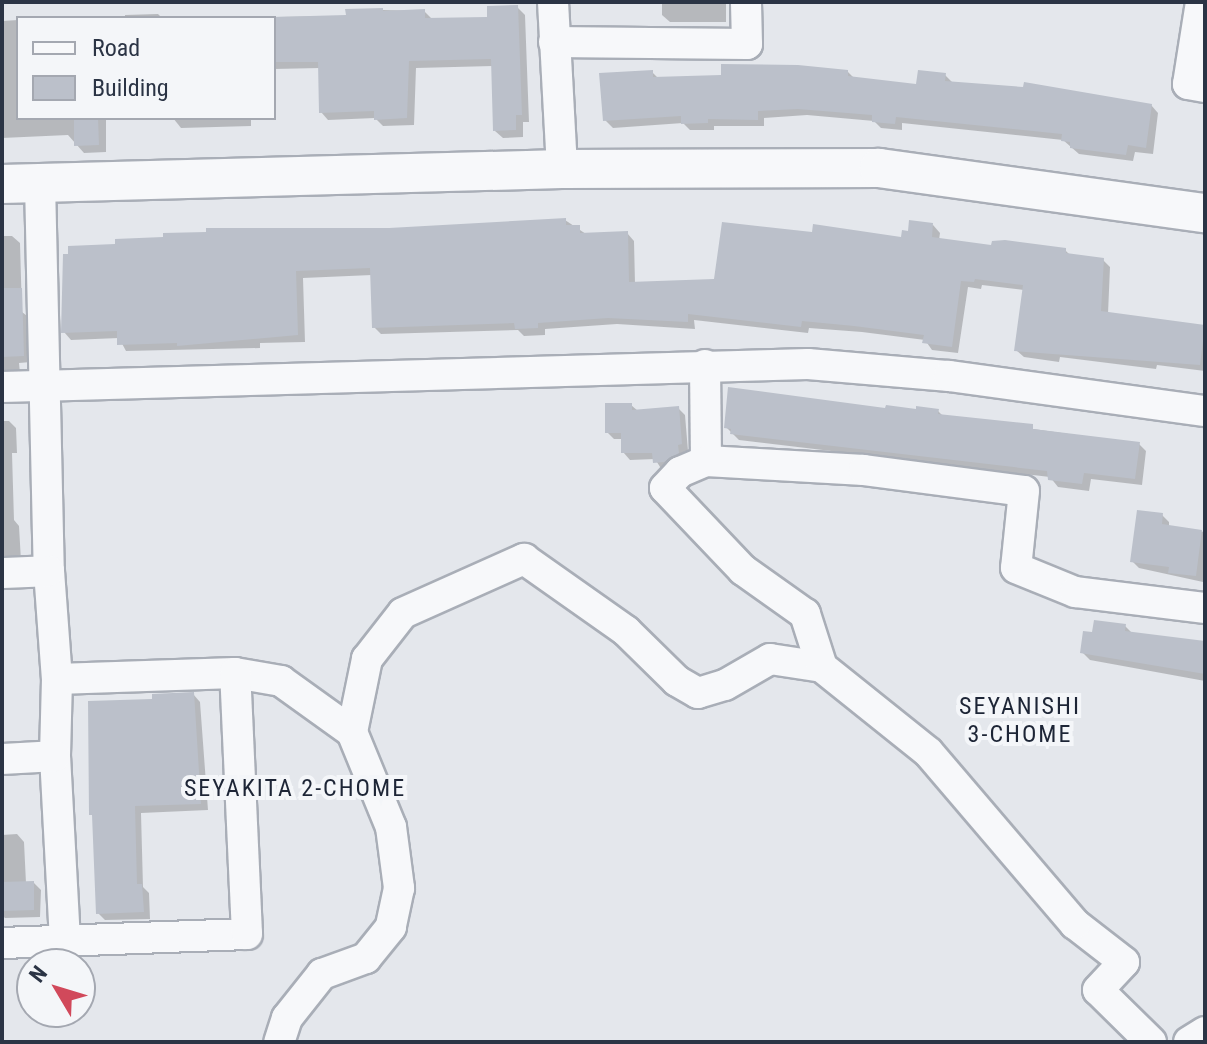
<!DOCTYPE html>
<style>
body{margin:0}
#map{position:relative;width:1207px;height:1044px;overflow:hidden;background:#e4e7ec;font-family:"Roboto Condensed",sans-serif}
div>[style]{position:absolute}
.shadow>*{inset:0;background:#0003}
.building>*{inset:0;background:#bbc0ca}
.roads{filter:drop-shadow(2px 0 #a9aeb7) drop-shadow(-2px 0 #a9aeb7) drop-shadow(0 2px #a9aeb7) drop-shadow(0 -2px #a9aeb7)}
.minor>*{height:30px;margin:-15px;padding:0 15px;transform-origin:15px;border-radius:15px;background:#f7f8fa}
.tertiary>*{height:38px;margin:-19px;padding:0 19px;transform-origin:19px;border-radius:19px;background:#f7f8fa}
span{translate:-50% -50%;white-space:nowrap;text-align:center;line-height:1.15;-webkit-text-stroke:8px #f4f6f9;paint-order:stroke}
.neighbourhood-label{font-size:24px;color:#1d2536;letter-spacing:2px}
.frame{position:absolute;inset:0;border:4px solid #2b3445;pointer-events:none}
.legend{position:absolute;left:16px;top:16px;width:260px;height:104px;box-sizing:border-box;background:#f4f6f9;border:2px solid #a4a8b1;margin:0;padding:10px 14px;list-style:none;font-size:24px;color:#2b3445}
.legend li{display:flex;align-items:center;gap:16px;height:40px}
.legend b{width:40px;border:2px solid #a4a8b1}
.north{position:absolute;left:16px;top:948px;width:80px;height:80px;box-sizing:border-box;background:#f4f6f9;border:2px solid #a4a8b1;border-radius:50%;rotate:308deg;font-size:22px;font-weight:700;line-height:32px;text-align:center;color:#2b3445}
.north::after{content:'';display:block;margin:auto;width:28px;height:36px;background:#d1495b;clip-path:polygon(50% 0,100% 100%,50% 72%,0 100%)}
</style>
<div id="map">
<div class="shadow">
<i style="clip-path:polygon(662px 2px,726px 2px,726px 22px,670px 22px,662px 15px)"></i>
<i style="clip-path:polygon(517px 7px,525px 15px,529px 122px,523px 122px,523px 137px,503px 138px,495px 131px,493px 66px,416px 68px,414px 125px,383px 126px,375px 118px,328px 120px,321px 112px,320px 68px,274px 69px,274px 18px,198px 18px,348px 16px,382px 10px,424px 11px,432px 19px,489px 18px)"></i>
<i style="clip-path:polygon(158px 14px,162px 18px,125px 18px,125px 15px)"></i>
<i style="clip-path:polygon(18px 20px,18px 118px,106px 118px,106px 152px,84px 153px,68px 135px,2px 138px,2px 21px)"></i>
<i style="clip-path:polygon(652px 72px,658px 78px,848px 72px,855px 79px,918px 86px,945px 75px,952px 82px,1151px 105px,1158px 113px,1153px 154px,1135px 152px,1133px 161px,1079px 154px,1063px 140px,902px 123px,902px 130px,881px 128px,874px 121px,807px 115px,764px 118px,764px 126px,714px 126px,714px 130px,690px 130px,683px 123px,613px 128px,605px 120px)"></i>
<i style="clip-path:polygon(173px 118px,251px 118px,251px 126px,181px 128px)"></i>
<i style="clip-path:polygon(565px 220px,586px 234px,627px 233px,634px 241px,635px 283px,716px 281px,814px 235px,903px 239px,933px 225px,940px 233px,939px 240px,993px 248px,1065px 250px,1071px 256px,1103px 260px,1110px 267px,1108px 314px,1205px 327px,1205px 371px,1157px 365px,1156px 369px,1060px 357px,1059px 362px,1024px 357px,1016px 350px,1024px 290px,982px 285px,981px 289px,968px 287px,958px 353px,932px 350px,925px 340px,862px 332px,809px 328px,808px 333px,694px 320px,695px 329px,617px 324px,545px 329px,545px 335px,524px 336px,518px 330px,381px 334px,374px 327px,372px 275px,303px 278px,305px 342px,260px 343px,260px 348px,126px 351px,119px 338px,71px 340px,64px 332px,117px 246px)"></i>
<i style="clip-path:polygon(2px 236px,12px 236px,20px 243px,22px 312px,31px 319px,31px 362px,19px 363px,20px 373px,2px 374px)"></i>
<i style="clip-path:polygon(631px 405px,638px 411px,678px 408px,685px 415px,688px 451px,684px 451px,685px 460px,662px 470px,655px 459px,630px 460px,623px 452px,623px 439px,614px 439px,607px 432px)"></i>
<i style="clip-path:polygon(887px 410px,938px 411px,943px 416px,1139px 444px,1146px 451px,1142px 485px,1091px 479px,1089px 491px,1058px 487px,1050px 477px,739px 440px,726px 427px)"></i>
<i style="clip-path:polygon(2px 421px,9px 421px,16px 428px,17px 453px,12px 453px,14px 520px,19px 526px,21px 561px,2px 563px)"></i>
<i style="clip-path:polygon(1162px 515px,1169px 522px,1169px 527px,1205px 532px,1203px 582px,1139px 568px,1132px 561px)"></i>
<i style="clip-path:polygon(1125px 626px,1133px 634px,1205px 643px,1205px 681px,1090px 660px,1082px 652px)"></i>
<i style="clip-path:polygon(193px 694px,200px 702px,208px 810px,141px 813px,143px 887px,149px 893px,150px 919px,105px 920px,98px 913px,154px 701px)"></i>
<i style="clip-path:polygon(17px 834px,24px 842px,26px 883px,34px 883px,41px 890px,40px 917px,5px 918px,2px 915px,2px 835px)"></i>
</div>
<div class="building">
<i style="clip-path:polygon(518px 5px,522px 115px,516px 115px,516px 130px,493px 131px,491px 59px,409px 61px,407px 118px,374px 120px,374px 111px,319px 113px,318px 62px,274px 62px,274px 17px,346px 15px,345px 9px,383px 8px,383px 11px,425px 9px,425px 18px,487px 17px,487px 6px)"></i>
<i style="clip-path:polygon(721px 64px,798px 65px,848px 70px,848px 76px,916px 84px,918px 70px,946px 73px,945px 81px,1023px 87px,1024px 82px,1152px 104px,1146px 148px,1128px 145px,1126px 155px,1070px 148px,1070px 142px,1061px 141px,1062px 134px,896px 117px,895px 124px,872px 122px,872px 115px,798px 109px,758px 111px,758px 120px,708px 119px,708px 123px,681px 124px,681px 116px,603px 121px,599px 73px,653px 70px,653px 77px,721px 75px)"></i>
<i style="clip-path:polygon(74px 118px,98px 118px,99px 145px,74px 146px)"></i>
<i style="clip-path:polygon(566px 218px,566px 225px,580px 225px,580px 233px,628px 231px,629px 282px,714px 279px,722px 222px,812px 232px,813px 224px,901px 237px,902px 230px,908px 231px,909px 220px,933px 223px,932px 237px,991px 245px,992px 241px,1005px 240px,1066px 248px,1066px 253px,1104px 258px,1101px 311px,1205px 325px,1200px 365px,1014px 351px,1023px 285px,975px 279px,974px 282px,961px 281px,952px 347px,922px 343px,924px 335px,854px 326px,802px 321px,801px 327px,688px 314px,688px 322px,608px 318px,538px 323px,538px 328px,515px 329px,514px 323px,372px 328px,370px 268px,296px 271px,298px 335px,177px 346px,177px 343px,117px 345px,117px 331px,61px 333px,63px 254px,68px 254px,68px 246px,115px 244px,115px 239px,163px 237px,163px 233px,206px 232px,206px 228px,389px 228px)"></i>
<i style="clip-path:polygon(2px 288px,22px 288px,24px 356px,2px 357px)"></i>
<i style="clip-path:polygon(728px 387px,885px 408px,886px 405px,916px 409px,916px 406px,939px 409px,938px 414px,1033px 424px,1033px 429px,1140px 442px,1135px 479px,1084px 473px,1082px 484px,1048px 480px,1047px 471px,730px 434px,731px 429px,724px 428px)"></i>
<i style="clip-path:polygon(605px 403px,632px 403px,632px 410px,679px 406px,682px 444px,678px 445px,679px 453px,664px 462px,653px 463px,652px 453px,621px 453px,621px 433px,605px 433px)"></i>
<i style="clip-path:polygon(1137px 510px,1163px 513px,1162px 524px,1202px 530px,1196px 576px,1168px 573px,1169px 567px,1130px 562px)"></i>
<i style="clip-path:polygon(1094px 620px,1126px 624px,1125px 631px,1205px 641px,1205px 674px,1080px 653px,1083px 631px,1092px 632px)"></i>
<i style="clip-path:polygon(194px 692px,201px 804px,135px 806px,137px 884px,142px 884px,144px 912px,96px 914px,92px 815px,89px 815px,88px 701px,152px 699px,152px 694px)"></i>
<i style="clip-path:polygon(34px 881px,34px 910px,2px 911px,2px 882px)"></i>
</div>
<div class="roads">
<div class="minor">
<i style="left:553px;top:2px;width:167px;rotate:86.9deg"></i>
<i style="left:1201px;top:2px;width:83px;rotate:99deg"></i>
<i style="left:1188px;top:84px;width:17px;rotate:10deg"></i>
<i style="left:554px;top:42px;width:193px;rotate:0.6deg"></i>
<i style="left:747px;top:44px;width:42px;rotate:-91.4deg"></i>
<i style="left:40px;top:183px;width:388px;rotate:88.7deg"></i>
<i style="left:49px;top:571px;width:108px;rotate:85.8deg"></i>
<i style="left:57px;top:679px;width:77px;rotate:91.5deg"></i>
<i style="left:55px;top:756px;width:184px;rotate:86.9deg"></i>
<i style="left:705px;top:365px;width:96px;rotate:89.4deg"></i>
<i style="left:2px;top:387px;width:806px;rotate:-1.63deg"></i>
<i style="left:808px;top:364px;width:142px;rotate:4.9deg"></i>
<i style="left:949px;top:376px;width:258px;rotate:7.8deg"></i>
<i style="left:2px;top:573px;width:47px;rotate:-2.4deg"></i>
<i style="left:57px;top:679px;width:178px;rotate:-1.9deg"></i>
<i style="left:235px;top:673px;width:47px;rotate:9.9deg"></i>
<i style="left:281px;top:681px;width:87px;rotate:35.7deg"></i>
<i style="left:352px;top:732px;width:103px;rotate:67.7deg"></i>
<i style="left:391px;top:827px;width:62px;rotate:82.5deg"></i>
<i style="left:399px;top:888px;width:40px;rotate:102deg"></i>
<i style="left:391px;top:927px;width:40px;rotate:129deg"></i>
<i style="left:366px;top:958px;width:47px;rotate:160deg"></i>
<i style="left:322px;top:974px;width:56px;rotate:128.5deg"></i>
<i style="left:287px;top:1018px;width:25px;rotate:108deg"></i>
<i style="left:352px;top:732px;width:75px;rotate:-78.4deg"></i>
<i style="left:367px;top:659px;width:58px;rotate:-52deg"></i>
<i style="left:403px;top:613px;width:133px;rotate:-24.1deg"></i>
<i style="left:524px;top:559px;width:125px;rotate:35.2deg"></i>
<i style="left:626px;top:631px;width:71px;rotate:44.4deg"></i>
<i style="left:677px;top:681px;width:24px;rotate:30deg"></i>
<i style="left:698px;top:693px;width:28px;rotate:-17deg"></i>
<i style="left:725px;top:685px;width:52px;rotate:-30deg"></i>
<i style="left:770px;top:659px;width:53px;rotate:8.7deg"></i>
<i style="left:2px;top:759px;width:53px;rotate:-3.2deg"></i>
<i style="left:2px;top:943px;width:245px;rotate:-2.1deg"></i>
<i style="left:247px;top:934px;width:261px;rotate:-92.6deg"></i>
<i style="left:1151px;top:1042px;width:74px;rotate:-135.5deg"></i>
<i style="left:1098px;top:990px;width:38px;rotate:-47deg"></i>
<i style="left:1124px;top:962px;width:62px;rotate:-142.2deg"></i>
<i style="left:1075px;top:924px;width:226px;rotate:-130.5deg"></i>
<i style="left:928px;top:752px;width:136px;rotate:-141.3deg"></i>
<i style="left:822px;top:667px;width:56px;rotate:-107.8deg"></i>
<i style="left:805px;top:614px;width:76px;rotate:-144.6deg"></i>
<i style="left:743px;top:570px;width:113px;rotate:-133.6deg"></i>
<i style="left:665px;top:488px;width:22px;rotate:-47deg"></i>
<i style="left:680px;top:472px;width:28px;rotate:-23deg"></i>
<i style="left:706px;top:461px;width:158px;rotate:3.3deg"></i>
<i style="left:864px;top:470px;width:161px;rotate:7.5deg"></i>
<i style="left:1024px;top:491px;width:77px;rotate:95.9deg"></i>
<i style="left:1016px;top:568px;width:64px;rotate:22.1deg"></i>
<i style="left:1075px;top:592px;width:131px;rotate:7deg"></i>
<i style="left:1189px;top:1042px;width:19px;rotate:-32deg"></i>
</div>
<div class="tertiary">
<i style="left:2px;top:184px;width:560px;rotate:-1.53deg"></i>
<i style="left:562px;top:169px;width:317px;rotate:-0.2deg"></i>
<i style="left:879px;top:168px;width:329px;rotate:7.9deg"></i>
</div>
</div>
<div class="neighbourhood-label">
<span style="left:1020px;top:721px">SEYANISHI<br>3-CHOME</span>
<span style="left:295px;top:789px">SEYAKITA 2-CHOME</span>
</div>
<div class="frame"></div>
<ul class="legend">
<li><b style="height:10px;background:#f7f8fa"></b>Road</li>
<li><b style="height:22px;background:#bbc0ca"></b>Building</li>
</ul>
<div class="north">N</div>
</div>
